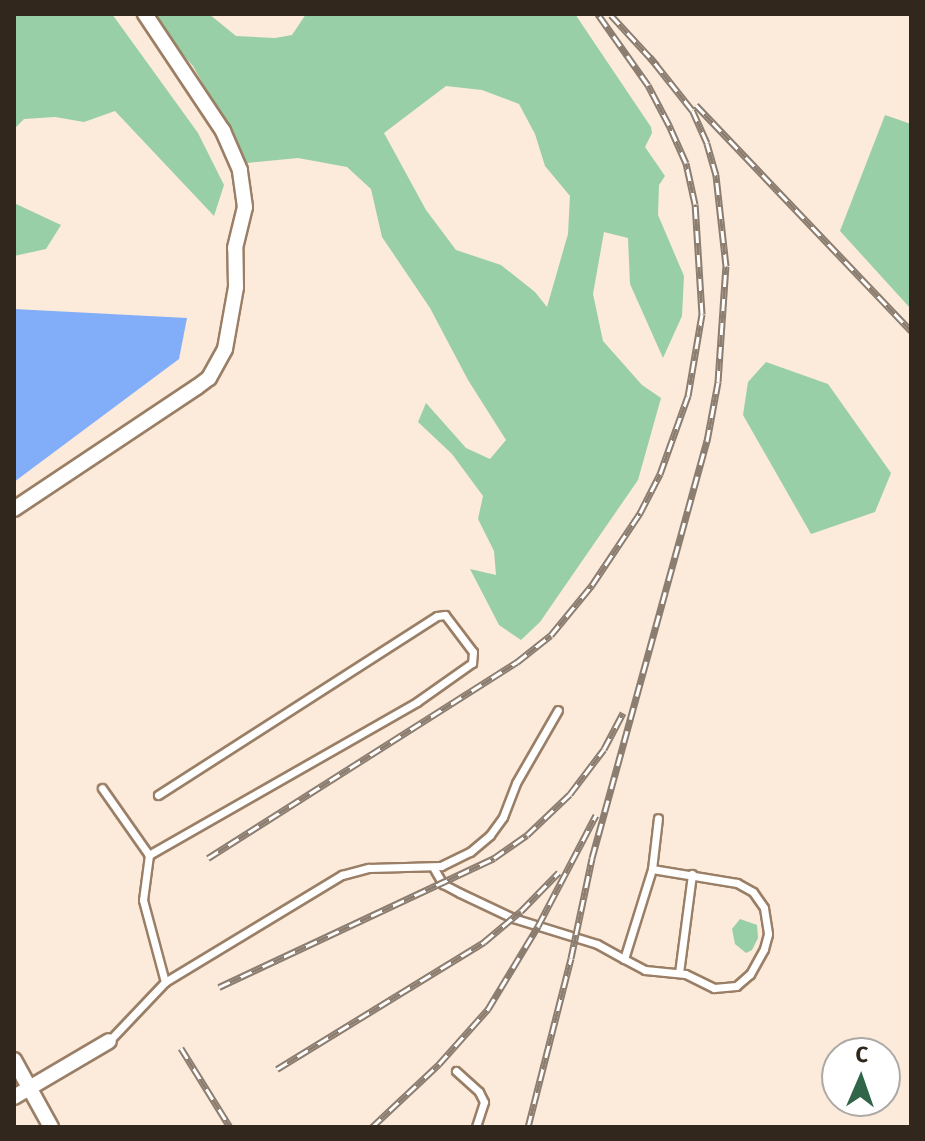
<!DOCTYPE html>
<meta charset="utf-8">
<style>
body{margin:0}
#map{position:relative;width:925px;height:1141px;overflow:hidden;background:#fceada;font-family:"Fira Sans",sans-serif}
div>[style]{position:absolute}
.green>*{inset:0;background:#98cfa6}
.water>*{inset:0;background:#82aef9}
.roads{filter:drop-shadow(2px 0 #9a7f66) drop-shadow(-2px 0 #9a7f66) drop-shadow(0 2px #9a7f66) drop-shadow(0 -2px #9a7f66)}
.service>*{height:7px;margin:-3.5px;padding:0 3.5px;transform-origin:3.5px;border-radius:3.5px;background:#fff}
.minor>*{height:14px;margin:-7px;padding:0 7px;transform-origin:7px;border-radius:7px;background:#fff}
.rail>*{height:7px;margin-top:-3.5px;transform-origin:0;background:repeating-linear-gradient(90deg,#fff 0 12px,#8b7d70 0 24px);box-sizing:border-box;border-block:2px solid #8b7d70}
span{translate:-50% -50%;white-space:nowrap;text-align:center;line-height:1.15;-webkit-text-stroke:8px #fff;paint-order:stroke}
.frame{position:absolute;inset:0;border:16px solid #32271d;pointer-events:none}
.north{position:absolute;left:821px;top:1037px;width:80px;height:80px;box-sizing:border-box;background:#fff;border:2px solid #ada9a5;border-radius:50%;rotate:2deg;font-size:22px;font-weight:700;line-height:32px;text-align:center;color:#32271d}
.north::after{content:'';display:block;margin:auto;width:28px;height:36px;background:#31654a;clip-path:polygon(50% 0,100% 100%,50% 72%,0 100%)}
</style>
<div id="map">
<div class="green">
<i style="clip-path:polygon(14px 14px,112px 14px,198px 133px,224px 185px,214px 216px,115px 111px,84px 122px,55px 117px,24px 119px,14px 129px)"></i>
<i style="clip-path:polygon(evenodd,147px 14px,209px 14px,236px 36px,275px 38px,292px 35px,306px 14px,575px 14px,651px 127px,652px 133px,645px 147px,665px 176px,659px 185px,658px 215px,684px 276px,682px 316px,663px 358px,630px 284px,628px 238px,604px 232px,593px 294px,603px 341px,642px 385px,661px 398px,638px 480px,540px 622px,521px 640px,499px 625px,470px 569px,496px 575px,494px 551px,478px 519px,483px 496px,452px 454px,418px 422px,426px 403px,466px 448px,490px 459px,506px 440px,468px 380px,430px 308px,382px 237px,371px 189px,347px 167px,298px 158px,247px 163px,193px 66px,147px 14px,446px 86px,482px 90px,519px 104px,535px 134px,545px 166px,570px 196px,568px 234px,547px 307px,535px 292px,501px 265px,456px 250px,426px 210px,384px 133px,446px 86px)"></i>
<i style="clip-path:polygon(885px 115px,911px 124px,911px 309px,840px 231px)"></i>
<i style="clip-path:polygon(14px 203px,61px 225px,46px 249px,14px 256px)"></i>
<i style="clip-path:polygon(766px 362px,828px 384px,891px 473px,875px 512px,811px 534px,743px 415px,748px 382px)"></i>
<i style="clip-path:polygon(740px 919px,757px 925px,758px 938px,752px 950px,746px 953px,735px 944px,732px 929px)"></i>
</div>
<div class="water">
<i style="clip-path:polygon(14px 309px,187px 318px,179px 359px,14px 482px)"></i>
</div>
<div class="roads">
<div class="service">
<i style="left:102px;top:788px;width:82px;rotate:55deg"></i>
<i style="left:158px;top:795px;width:331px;rotate:-32.7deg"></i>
<i style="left:437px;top:616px;width:8px;rotate:-7deg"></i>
<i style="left:445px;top:615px;width:46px;rotate:52.9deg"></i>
<i style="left:473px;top:652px;width:11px;rotate:95deg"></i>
<i style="left:472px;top:663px;width:67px;rotate:144.7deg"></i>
<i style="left:417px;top:702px;width:309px;rotate:150.3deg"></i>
<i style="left:149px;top:855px;width:45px;rotate:97.6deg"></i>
<i style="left:143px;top:900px;width:85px;rotate:75deg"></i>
<i style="left:433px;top:867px;width:20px;rotate:60deg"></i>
<i style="left:443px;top:884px;width:19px;rotate:28deg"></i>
<i style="left:460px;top:893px;width:59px;rotate:25.3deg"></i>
<i style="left:513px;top:918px;width:88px;rotate:17.2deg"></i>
<i style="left:597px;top:944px;width:31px;rotate:29deg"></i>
<i style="left:624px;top:959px;width:94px;rotate:-72.7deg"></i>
<i style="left:652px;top:869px;width:86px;rotate:9.4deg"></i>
<i style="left:737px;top:883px;width:18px;rotate:29deg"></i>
<i style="left:753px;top:892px;width:19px;rotate:55deg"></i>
<i style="left:764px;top:908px;width:26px;rotate:81deg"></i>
<i style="left:768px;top:934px;width:16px;rotate:105deg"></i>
<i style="left:764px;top:949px;width:29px;rotate:119deg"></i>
<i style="left:750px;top:974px;width:18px;rotate:139deg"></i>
<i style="left:736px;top:986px;width:22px;rotate:175deg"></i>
<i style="left:714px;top:988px;width:32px;rotate:-154deg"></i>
<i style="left:685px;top:974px;width:40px;rotate:-174.3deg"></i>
<i style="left:645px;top:970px;width:24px;rotate:-152deg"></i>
<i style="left:652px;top:869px;width:51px;rotate:-83.3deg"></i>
<i style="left:679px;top:973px;width:100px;rotate:-82.5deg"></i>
<i style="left:109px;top:1041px;width:81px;rotate:-46.5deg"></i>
<i style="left:165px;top:982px;width:207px;rotate:-31.2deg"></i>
<i style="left:342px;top:875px;width:28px;rotate:-15deg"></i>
<i style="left:369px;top:868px;width:72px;rotate:-1.6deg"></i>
<i style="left:441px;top:866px;width:32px;rotate:-26deg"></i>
<i style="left:470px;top:852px;width:26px;rotate:-40deg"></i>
<i style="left:490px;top:835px;width:22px;rotate:-54deg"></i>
<i style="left:503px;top:817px;width:36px;rotate:-69deg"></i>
<i style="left:516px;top:783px;width:84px;rotate:-60.1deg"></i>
<i style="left:456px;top:1071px;width:31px;rotate:42deg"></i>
<i style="left:479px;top:1092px;width:11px;rotate:63deg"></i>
<i style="left:484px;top:1102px;width:26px;rotate:108deg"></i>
</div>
<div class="minor">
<i style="left:14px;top:509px;width:220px;rotate:-33.7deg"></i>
<i style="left:197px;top:387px;width:15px;rotate:-37deg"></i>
<i style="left:209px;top:378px;width:33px;rotate:-61deg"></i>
<i style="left:225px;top:349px;width:63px;rotate:-79.9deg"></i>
<i style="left:236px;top:287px;width:39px;rotate:-91deg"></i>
<i style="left:235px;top:248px;width:42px;rotate:-76.3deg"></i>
<i style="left:245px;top:207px;width:37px;rotate:-98deg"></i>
<i style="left:240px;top:170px;width:43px;rotate:-113.6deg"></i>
<i style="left:223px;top:131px;width:141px;rotate:-123.7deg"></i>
<i style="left:14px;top:1060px;width:77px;rotate:61.1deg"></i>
<i style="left:14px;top:1097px;width:110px;rotate:-30.5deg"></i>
</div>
</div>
<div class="rail">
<i style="left:611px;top:15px;width:68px;rotate:47.4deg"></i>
<i style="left:696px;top:105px;width:312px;rotate:46.4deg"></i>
<i style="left:208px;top:858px;width:366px;rotate:-32.4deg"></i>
<i style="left:517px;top:662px;width:43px;rotate:-38.5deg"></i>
<i style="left:551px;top:635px;width:65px;rotate:-50.6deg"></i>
<i style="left:592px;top:585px;width:87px;rotate:-56.3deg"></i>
<i style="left:640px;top:513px;width:44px;rotate:-62.9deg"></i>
<i style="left:660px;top:474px;width:83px;rotate:-70.3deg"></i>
<i style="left:688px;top:396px;width:83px;rotate:-80.3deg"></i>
<i style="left:702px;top:314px;width:110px;rotate:-93.6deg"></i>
<i style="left:695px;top:204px;width:42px;rotate:-102.4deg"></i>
<i style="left:686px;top:163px;width:42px;rotate:-114.1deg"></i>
<i style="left:669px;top:125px;width:45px;rotate:-117.7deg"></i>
<i style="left:648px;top:85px;width:87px;rotate:-125.2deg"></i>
<i style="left:219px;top:987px;width:304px;rotate:-25.1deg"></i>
<i style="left:494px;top:858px;width:40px;rotate:-34.9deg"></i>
<i style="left:527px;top:835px;width:59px;rotate:-43.6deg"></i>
<i style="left:570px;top:794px;width:56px;rotate:-52.9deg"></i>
<i style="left:604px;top:749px;width:41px;rotate:-62.2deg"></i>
<i style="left:181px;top:1048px;width:93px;rotate:58.2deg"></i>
<i style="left:277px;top:1069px;width:243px;rotate:-31.5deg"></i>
<i style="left:484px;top:942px;width:48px;rotate:-40deg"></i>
<i style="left:521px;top:911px;width:54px;rotate:-45.7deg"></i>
<i style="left:372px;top:1127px;width:92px;rotate:-43.2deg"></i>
<i style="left:439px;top:1064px;width:74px;rotate:-48.3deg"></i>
<i style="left:488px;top:1009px;width:97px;rotate:-58.9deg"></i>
<i style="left:538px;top:926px;width:125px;rotate:-62.4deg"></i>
<i style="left:528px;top:1127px;width:174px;rotate:-75.7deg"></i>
<i style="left:571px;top:958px;width:102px;rotate:-78.1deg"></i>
<i style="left:592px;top:858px;width:433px;rotate:-74.6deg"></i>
<i style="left:707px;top:441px;width:60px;rotate:-79.4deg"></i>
<i style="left:718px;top:382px;width:116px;rotate:-86.1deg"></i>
<i style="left:726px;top:266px;width:92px;rotate:-96.3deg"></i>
<i style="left:716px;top:175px;width:33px;rotate:-106deg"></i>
<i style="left:707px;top:143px;width:36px;rotate:-114deg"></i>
<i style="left:692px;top:110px;width:68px;rotate:-128.4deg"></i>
</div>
<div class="frame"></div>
<div class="north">С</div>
</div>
